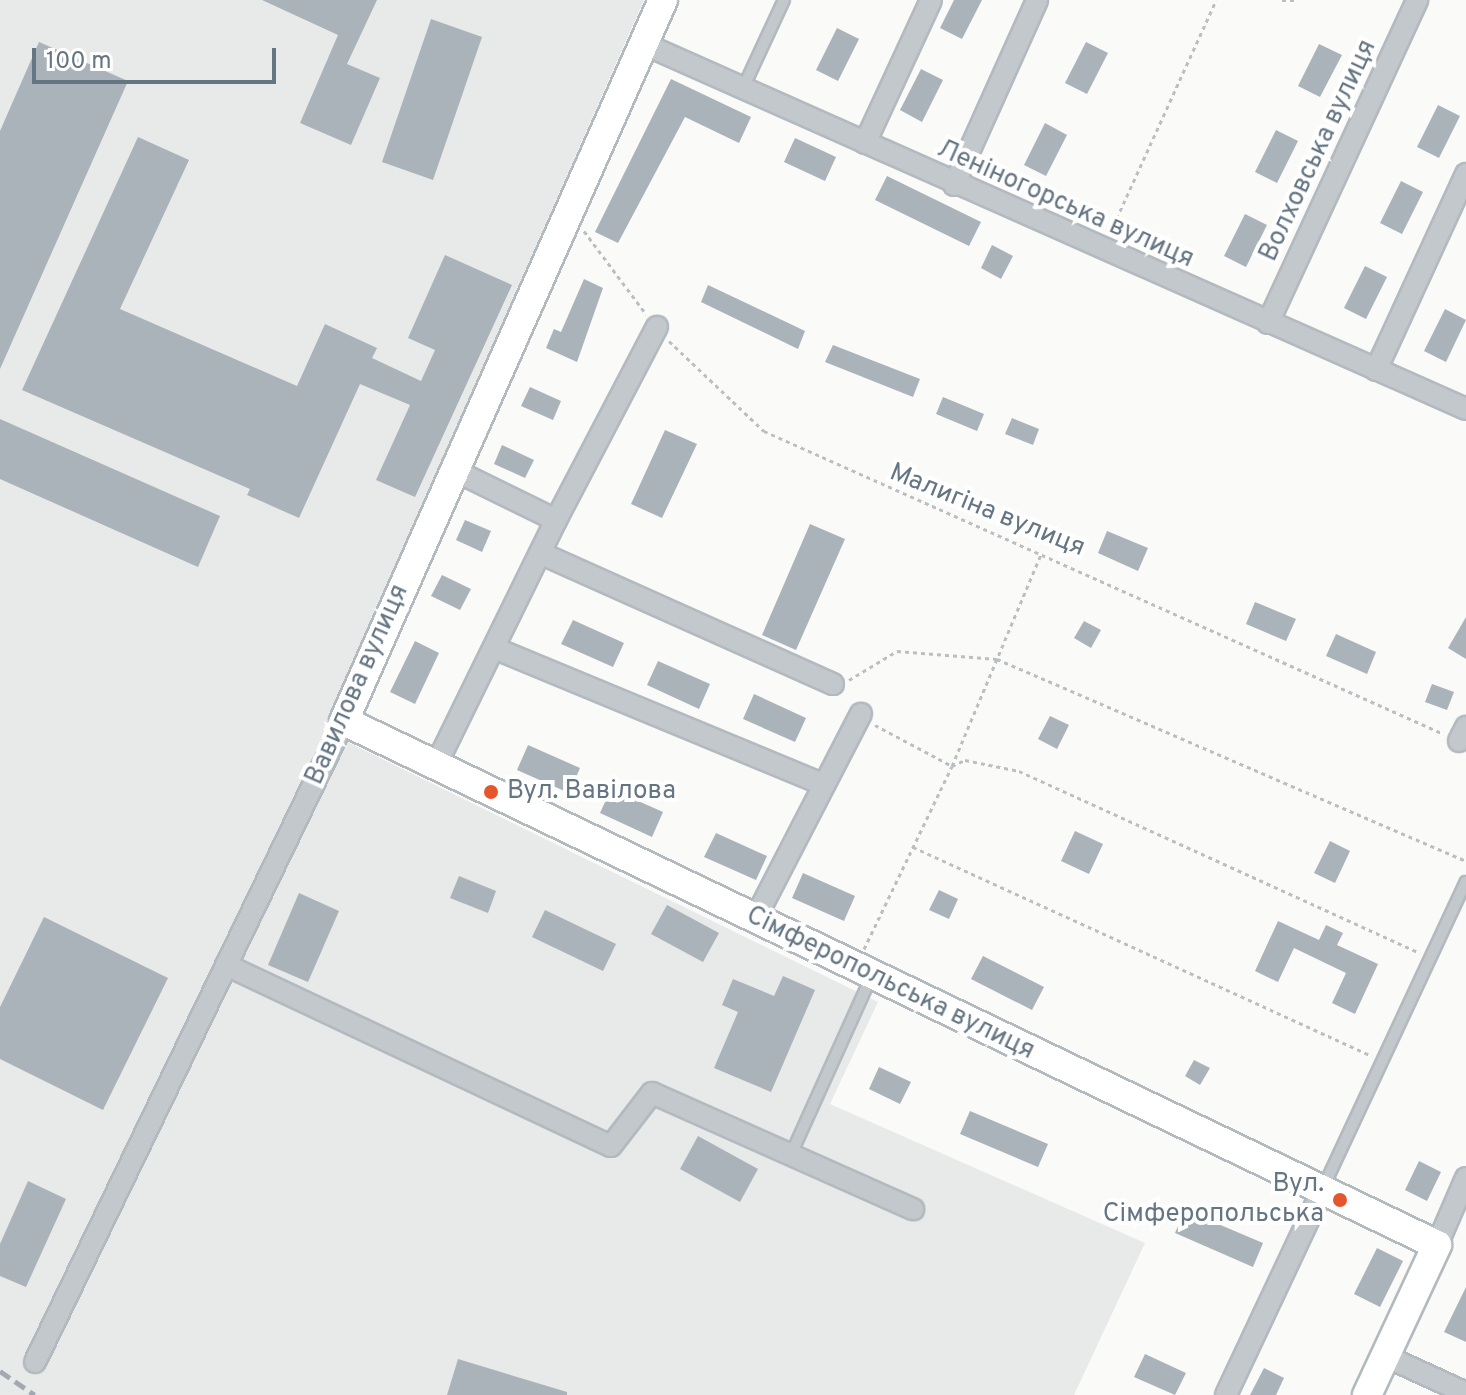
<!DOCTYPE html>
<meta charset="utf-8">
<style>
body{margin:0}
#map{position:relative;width:1466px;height:1395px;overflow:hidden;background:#fafaf8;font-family:Overpass,sans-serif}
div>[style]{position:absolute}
.built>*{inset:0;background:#e8e9e9}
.building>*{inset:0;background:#aab3b9}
.path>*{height:3px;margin-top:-1.5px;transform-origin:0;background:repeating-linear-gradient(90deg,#bbbfc2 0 4px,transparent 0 8px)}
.roads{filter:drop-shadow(2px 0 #b3babf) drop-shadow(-2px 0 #b3babf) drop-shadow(0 2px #b3babf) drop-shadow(0 -2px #b3babf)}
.lane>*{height:10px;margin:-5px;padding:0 5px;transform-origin:5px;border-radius:5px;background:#c3c8cc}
.street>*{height:20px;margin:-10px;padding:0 10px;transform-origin:10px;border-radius:10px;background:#c3c8cc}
.secondary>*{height:28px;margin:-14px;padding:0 14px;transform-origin:14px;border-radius:14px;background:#fff}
.rail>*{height:5px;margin-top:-2.5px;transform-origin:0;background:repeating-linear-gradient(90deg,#a2aab0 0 12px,transparent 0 18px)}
.dots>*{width:22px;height:22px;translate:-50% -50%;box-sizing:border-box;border:4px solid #fff;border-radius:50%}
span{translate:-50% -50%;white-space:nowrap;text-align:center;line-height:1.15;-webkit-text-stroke:8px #fff;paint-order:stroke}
.street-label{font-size:26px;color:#657683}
.poi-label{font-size:26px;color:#657683}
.left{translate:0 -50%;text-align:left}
.right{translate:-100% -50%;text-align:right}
.scale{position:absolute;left:32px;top:48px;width:244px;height:36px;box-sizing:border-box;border:4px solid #657683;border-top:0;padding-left:10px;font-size:24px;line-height:28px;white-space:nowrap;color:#657683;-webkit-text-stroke:6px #fff;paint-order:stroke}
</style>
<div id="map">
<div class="built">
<i style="clip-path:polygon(0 0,644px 0,323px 730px,878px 1002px,830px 1104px,1145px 1243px,1074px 1395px,0 1395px)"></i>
</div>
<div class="building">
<i style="clip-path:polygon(262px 0,377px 0,347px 64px,380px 78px,351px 145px,300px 123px,338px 35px)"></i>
<i style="clip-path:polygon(954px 0,982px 0,962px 39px,940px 28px)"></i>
<i style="clip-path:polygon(431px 19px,482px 37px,433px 180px,382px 162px)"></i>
<i style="clip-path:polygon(837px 28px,859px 39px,838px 81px,816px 70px)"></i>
<i style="clip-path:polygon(39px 42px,128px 81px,0 369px,0 131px)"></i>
<i style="clip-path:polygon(1086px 42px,1108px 53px,1087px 94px,1065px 83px)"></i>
<i style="clip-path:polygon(1319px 44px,1342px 55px,1320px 97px,1298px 86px)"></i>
<i style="clip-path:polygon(921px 69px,943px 80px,922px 122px,900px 110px)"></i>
<i style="clip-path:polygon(671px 79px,751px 117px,739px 143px,685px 117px,618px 243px,595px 232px)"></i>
<i style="clip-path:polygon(1438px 105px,1460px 116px,1439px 158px,1417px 147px)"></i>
<i style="clip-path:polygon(1045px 123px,1067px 135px,1046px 176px,1024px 165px)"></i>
<i style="clip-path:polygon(1276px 130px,1298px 141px,1277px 183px,1255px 172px)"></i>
<i style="clip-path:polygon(138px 137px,189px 160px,120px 309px,297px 386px,325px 324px,377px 348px,372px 358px,421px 381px,435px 350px,408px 338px,445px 255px,512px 285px,415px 497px,376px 480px,410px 405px,360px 384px,299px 518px,247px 495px,250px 489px,22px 390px)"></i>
<i style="clip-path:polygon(795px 138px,836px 157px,825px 181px,784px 162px)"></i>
<i style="clip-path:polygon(887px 176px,981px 222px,969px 246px,875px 200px)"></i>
<i style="clip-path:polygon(1401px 181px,1423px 192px,1402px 234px,1380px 223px)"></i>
<i style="clip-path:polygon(1245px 214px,1267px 225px,1246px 267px,1224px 256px)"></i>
<i style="clip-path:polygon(992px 245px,1013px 256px,1001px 279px,981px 268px)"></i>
<i style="clip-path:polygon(1365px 266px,1387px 277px,1366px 319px,1344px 308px)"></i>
<i style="clip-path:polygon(584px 279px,603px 288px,577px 362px,546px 348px,554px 329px,561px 332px)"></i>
<i style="clip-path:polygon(708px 285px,805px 331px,798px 349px,701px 302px)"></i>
<i style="clip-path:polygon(1445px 309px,1466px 320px,1446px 362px,1424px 351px)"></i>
<i style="clip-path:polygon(833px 345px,920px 379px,913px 397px,825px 362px)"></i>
<i style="clip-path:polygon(530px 387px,561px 401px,553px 420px,521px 406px)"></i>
<i style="clip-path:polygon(943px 397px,984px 414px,977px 431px,936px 414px)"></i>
<i style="clip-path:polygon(1012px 418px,1039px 429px,1033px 445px,1005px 434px)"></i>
<i style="clip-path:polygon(0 419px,220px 516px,198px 567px,0 479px)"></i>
<i style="clip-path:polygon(665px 430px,697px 444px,662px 518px,631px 504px)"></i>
<i style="clip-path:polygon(502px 445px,534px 460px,525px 478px,494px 464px)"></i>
<i style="clip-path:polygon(465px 520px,491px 531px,482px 552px,456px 540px)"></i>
<i style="clip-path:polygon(810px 524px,845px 539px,796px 650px,762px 635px)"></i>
<i style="clip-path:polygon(1107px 531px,1148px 548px,1138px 571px,1098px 553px)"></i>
<i style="clip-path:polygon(442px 575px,471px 589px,460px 610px,431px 596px)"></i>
<i style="clip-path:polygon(1255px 602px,1296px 619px,1286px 641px,1246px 624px)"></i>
<i style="clip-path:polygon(1466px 617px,1466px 659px,1448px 648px)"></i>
<i style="clip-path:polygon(573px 620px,624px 643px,613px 667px,561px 644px)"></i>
<i style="clip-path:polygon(1084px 621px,1101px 630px,1091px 648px,1074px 638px)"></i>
<i style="clip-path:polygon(1336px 634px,1376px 652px,1367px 674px,1326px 656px)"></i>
<i style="clip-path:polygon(415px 641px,439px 653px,415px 704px,390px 692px)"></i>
<i style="clip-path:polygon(658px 661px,710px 684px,699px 709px,647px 685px)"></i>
<i style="clip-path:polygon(1432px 684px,1454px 692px,1447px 710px,1425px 702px)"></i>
<i style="clip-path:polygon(754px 694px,806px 718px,795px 742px,743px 719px)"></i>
<i style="clip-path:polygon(1050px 716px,1069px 725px,1057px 749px,1038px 739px)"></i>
<i style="clip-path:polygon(528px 745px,580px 768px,569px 793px,517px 770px)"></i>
<i style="clip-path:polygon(611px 789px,663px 812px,652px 837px,600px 813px)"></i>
<i style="clip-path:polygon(1075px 831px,1103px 844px,1089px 874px,1061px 861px)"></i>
<i style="clip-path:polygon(716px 833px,767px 856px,756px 880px,704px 857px)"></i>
<i style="clip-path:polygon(1330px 841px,1350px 851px,1335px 883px,1314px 873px)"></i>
<i style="clip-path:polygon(803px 873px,855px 896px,844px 921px,792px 898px)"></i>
<i style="clip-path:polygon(459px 876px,496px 891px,488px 913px,450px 898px)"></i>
<i style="clip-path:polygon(939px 890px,958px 899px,949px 919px,929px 910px)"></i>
<i style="clip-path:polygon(299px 893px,339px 911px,308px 982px,268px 965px)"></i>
<i style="clip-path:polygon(667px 905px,719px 933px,703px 962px,651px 934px)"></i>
<i style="clip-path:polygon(545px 910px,616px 944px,603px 971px,532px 937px)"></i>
<i style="clip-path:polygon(44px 917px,168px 978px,103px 1110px,0 1059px,0 1007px)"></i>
<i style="clip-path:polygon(1278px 921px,1319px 940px,1326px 925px,1343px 933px,1337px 945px,1378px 964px,1355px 1014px,1332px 1003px,1346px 973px,1294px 948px,1278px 982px,1255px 971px)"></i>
<i style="clip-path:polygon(983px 956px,1044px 987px,1032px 1010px,971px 979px)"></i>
<i style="clip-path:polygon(783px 976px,815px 990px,771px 1092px,714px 1068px,738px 1012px,722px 1005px,733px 979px,774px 996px)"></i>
<i style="clip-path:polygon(1194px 1060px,1210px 1068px,1200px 1085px,1185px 1076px)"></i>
<i style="clip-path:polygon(879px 1067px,911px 1082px,900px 1104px,869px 1089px)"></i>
<i style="clip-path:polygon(970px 1111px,1048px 1144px,1038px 1167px,960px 1134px)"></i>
<i style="clip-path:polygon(698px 1136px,758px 1169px,740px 1202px,680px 1169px)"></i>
<i style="clip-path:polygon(1419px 1161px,1441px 1172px,1427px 1201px,1405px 1190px)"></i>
<i style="clip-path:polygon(28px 1181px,66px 1199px,26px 1287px,0 1276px,0 1244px)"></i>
<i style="clip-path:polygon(1185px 1210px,1263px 1243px,1253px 1267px,1175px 1233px)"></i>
<i style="clip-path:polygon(1377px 1248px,1403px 1261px,1380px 1307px,1354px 1294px)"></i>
<i style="clip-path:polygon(1466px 1287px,1466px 1342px,1444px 1332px)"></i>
<i style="clip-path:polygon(1145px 1354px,1186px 1373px,1175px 1395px,1134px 1377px)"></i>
<i style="clip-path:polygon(458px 1359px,567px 1392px,567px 1395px,447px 1395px)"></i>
<i style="clip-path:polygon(1264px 1368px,1284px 1378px,1276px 1395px,1250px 1395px)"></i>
</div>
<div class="path">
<i style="left:1282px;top:0;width:12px"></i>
<i style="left:584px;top:231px;width:104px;rotate:53.2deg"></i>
<i style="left:1110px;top:233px;width:256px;rotate:-65.5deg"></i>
<i style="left:669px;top:341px;width:131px;rotate:43.5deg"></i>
<i style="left:764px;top:431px;width:744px;rotate:24.02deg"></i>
<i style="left:849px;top:680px;width:56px;rotate:-31.1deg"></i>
<i style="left:897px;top:651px;width:100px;rotate:4.6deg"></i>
<i style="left:997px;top:659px;width:511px;rotate:23.3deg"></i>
<i style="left:875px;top:725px;width:87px;rotate:28deg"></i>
<i style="left:952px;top:766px;width:232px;rotate:-67.2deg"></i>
<i style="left:913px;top:847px;width:504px;rotate:24.48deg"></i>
<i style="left:864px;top:949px;width:203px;rotate:-64.3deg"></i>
<i style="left:952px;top:766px;width:14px;rotate:-25deg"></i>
<i style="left:965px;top:760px;width:55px;rotate:11.5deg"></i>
<i style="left:1019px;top:771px;width:440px;rotate:24.4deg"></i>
</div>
<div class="roads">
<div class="lane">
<i style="left:744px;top:86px;width:95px;rotate:-65.1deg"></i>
<i style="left:793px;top:1150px;width:190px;rotate:-65.7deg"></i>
<i style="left:1323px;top:1188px;width:338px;rotate:-65deg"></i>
</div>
<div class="street">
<i style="left:644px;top:44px;width:899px;rotate:23.94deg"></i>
<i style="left:865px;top:143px;width:157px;rotate:-65.2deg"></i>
<i style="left:954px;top:185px;width:203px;rotate:-65.8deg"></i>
<i style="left:1268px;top:323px;width:356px;rotate:-65.2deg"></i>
<i style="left:1376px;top:370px;width:216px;rotate:-65.3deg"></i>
<i style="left:556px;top:520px;width:218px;rotate:-62.4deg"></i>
<i style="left:540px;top:553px;width:321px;rotate:24.1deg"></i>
<i style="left:494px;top:648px;width:357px;rotate:22.5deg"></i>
<i style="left:1459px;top:741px;width:16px;rotate:-63deg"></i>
<i style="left:436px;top:765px;width:273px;rotate:-63.9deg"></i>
<i style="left:556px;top:520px;width:114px;rotate:-153.9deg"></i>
<i style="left:755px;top:919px;width:231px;rotate:-62.7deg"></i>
<i style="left:226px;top:965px;width:425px;rotate:25.2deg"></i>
<i style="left:611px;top:1146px;width:67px;rotate:-52.3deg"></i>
<i style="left:652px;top:1093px;width:286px;rotate:24deg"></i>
<i style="left:1437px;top:1245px;width:73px;rotate:-66.6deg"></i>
<i style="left:1385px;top:1356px;width:89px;rotate:24.6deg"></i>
<i style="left:35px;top:1362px;width:712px;rotate:-64.26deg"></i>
<i style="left:1226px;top:1395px;width:225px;rotate:-64.8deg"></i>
</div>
<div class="secondary">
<i style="left:663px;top:0;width:788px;rotate:113.87deg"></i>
<i style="left:344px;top:721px;width:1212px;rotate:25.61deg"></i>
<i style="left:1437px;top:1245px;width:166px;rotate:115deg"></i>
</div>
</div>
<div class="rail">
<i style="left:0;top:1371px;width:42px;rotate:34.4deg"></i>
</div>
<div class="dots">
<i style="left:491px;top:792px;background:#e4572e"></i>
<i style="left:1340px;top:1200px;background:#e4572e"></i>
</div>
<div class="street-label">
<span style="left:1319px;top:151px;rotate:-65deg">Волховська вулиця</span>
<span style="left:1065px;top:205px;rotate:24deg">Леніногорська вулиця</span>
<span style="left:987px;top:511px;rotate:22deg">Малигіна вулиця</span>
<span style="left:358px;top:685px;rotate:-66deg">Вавилова вулиця</span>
<span style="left:890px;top:984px;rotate:26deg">Сімферопольська вулиця</span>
</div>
<div class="poi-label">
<span class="left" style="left:507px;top:792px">Вул. Вавілова</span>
<span class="right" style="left:1324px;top:1200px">Вул.<br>Сімферопольська</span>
</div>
<div class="scale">100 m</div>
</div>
